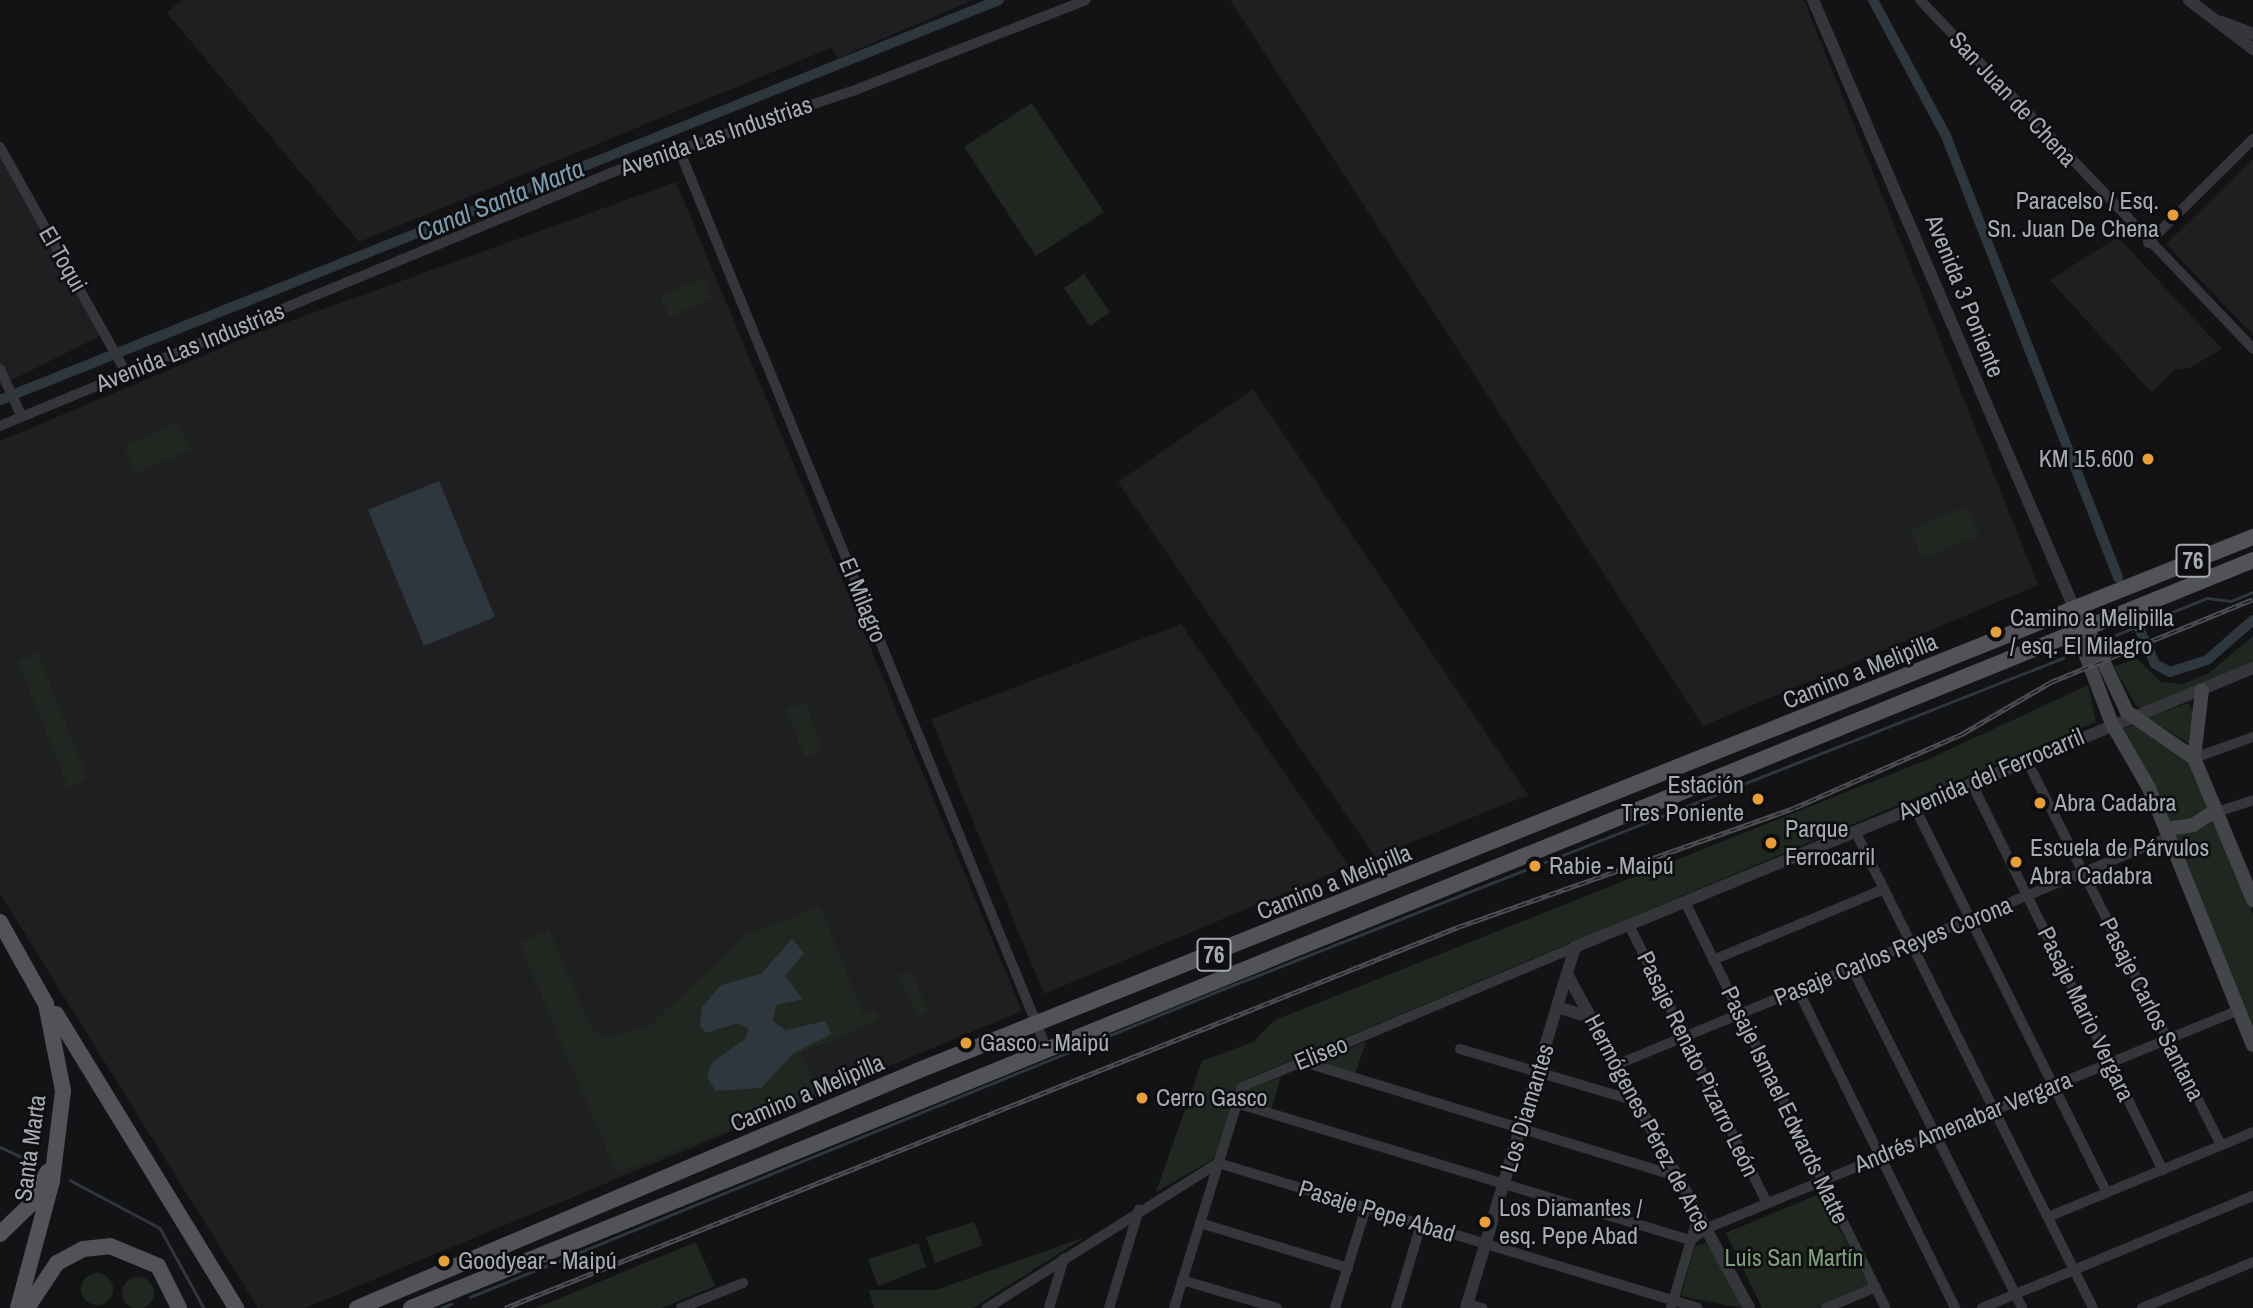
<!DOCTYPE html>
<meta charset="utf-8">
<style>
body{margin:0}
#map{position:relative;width:2253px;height:1308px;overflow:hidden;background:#131315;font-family:"Archivo Narrow",sans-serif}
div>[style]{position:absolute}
.built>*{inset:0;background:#1f1f22}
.green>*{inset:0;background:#202720}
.round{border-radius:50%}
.water>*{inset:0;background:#2d373d}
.stream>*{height:2.5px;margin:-1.25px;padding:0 1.25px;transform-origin:1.25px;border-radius:1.25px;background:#2d373d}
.canal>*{height:10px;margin:-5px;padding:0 5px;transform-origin:5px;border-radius:5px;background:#2d373d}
.minor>*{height:10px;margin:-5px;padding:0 5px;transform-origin:5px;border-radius:5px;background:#343639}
.tertiary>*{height:12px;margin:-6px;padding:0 6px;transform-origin:6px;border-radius:6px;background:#343639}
.secondary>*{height:14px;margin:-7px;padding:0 7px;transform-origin:7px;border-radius:7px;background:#434549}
.primary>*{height:16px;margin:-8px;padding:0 8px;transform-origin:8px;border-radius:8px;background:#515358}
.rail>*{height:5px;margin-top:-2.5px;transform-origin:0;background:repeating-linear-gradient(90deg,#0e0e10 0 8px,#4c4e52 0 16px);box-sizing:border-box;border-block:2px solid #4c4e52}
.dots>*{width:19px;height:19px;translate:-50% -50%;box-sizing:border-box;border:4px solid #0e0e10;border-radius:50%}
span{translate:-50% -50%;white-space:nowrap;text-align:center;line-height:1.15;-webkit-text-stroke:5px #0e0e10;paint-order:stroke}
.shield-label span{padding:2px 5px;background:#0e0e10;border:2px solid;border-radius:5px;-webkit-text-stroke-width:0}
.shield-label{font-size:23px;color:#a6abb4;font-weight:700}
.street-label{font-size:24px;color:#a6abb4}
.poi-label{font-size:24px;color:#a6abb4}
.right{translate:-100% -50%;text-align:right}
.left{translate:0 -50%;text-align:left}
.park-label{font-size:24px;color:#7e9e7e}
.water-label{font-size:26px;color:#7e9bae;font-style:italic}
</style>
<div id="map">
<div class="built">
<i style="clip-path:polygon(182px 0,973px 0,838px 58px,831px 48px,359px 242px,167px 13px)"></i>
<i style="clip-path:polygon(1230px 0,1804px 0,2038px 585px,1703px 726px)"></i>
<i style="clip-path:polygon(0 147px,108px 332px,0 386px)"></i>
<i style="clip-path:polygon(2253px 159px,2253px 335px,2166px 244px)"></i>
<i style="clip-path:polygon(676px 182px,1022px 1011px,305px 1308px,258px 1308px,0 894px,0 441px,257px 333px)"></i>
<i style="clip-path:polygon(2118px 237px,2222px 349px,2189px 368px,2174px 370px,2152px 393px,2050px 280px)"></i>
<i style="clip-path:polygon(1253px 389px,1528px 795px,1375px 857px,1118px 482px)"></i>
<i style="clip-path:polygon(1181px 624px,1349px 866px,1044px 994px,931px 719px)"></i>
</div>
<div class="green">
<i style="clip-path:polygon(1032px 103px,1104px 212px,1036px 256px,964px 147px)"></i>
<i style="clip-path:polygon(1084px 274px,1110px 312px,1090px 326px,1064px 288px)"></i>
<i style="clip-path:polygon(703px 278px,712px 299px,669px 317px,660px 296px)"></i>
<i style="clip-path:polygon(178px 422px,191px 449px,136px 474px,124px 446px)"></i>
<i style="clip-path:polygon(1967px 506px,1979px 535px,1922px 559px,1910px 530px)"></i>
<i style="clip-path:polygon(2253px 636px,2253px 663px,2147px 708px,2137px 707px,2114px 667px,2136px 658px,2161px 682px,2183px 684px,2209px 673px)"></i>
<i style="clip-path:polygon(38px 653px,88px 780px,68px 788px,18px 661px)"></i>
<i style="clip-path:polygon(2088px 685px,2096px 722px,1244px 1080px,1217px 1157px,1156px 1192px,1202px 1061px,1253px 1042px,1275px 1020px,1929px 759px)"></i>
<i style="clip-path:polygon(805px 703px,823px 749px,805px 757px,786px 710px)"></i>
<i style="clip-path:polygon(2188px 703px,2193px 712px,2188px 743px,2147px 718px)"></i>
<i style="clip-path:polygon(2135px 724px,2187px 757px,2237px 872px,2253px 914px,2253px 1031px,2155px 788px,2120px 730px)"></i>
<i style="clip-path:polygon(820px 907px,863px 1014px,876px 1012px,879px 1020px,801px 1053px,818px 1094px,617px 1174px,519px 943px,549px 930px,592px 1030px,607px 1037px,649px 1026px,747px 934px)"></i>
<i style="clip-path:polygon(911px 969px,928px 1013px,917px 1017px,899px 975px)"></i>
<i style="clip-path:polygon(1366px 1042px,1355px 1074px,1316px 1061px)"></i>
<i style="clip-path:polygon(1281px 1077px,1271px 1110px,1244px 1102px,1248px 1090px)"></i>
<i style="clip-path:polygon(1821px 1193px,1869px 1286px,1818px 1308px,1762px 1308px,1726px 1233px)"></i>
<i style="clip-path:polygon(974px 1222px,983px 1245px,935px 1263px,926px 1237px)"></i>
<i style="clip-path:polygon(1085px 1237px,973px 1308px,874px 1308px,869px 1290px,936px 1290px)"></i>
<i style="clip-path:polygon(696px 1242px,715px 1286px,662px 1308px,536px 1308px)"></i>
<i style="clip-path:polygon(918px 1243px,926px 1267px,878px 1286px,868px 1259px)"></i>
<i style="clip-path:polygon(1706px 1243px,1742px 1302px,1741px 1308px,1681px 1296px,1695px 1246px)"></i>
<i class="round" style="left:81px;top:1273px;width:32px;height:32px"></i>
<i class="round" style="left:122px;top:1277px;width:32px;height:32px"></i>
</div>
<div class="water">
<i style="clip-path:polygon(439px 481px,495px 617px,424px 646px,368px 510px)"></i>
<i style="clip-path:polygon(792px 939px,804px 953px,785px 976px,803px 999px,776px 1005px,773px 1021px,785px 1030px,825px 1021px,832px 1034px,794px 1053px,761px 1088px,716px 1091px,707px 1078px,711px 1063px,745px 1039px,749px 1029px,738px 1023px,706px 1033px,700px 1026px,702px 1007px,721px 985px,761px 974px)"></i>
</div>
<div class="stream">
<i style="left:2116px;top:635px;width:98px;rotate:-22.1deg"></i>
<i style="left:2207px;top:598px;width:24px;rotate:7deg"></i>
<i style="left:2231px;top:601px;width:24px;rotate:-22deg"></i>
<i style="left:0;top:1147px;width:35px;rotate:25deg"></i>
<i style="left:70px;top:1180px;width:102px;rotate:28.1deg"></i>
<i style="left:160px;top:1228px;width:91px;rotate:61.2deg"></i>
<i style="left:470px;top:1297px;width:814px;rotate:-22.25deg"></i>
<i style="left:1223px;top:989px;width:903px;rotate:-21.51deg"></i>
<i style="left:441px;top:1308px;width:11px;rotate:-22deg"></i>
</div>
<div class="canal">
<i style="left:1873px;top:0;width:154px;rotate:61.8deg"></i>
<i style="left:1946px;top:136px;width:474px;rotate:68.7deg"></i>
<i style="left:0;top:400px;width:1076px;rotate:-21.82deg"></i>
<i style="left:2135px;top:619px;width:49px;rotate:66deg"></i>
<i style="left:2155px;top:664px;width:17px;rotate:28deg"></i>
<i style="left:2170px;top:672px;width:39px;rotate:-18deg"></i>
<i style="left:2207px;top:660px;width:61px;rotate:-41deg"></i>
</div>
<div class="minor">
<i style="left:1920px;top:0;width:482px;rotate:46.3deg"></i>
<i style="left:0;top:147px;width:257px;rotate:60.8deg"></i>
<i style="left:680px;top:152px;width:967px;rotate:67.76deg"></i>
<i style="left:2148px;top:243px;width:148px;rotate:-44.7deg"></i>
<i style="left:0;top:369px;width:51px;rotate:65.5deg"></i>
<i style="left:0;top:426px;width:664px;rotate:-22.51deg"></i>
<i style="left:613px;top:172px;width:250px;rotate:-18.7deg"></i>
<i style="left:850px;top:92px;width:253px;rotate:-21.3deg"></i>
<i style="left:2194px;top:758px;width:63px;rotate:-19.6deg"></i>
<i style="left:2026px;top:759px;width:432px;rotate:63.2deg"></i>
<i style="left:1971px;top:782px;width:433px;rotate:63.7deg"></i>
<i style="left:1914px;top:806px;width:432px;rotate:63.5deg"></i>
<i style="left:2217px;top:812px;width:38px;rotate:-18deg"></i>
<i style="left:1855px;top:831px;width:533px;rotate:63.48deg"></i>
<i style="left:1685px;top:902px;width:453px;rotate:63.7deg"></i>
<i style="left:1629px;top:925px;width:310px;rotate:63.6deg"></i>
<i style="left:1713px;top:960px;width:185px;rotate:-22.5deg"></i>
<i style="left:1852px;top:968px;width:380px;rotate:63.4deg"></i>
<i style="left:1798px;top:990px;width:355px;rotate:63.7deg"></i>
<i style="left:1460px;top:1049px;width:184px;rotate:16.5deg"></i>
<i style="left:1300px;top:1061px;width:393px;rotate:17deg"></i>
<i style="left:1616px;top:1065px;width:598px;rotate:-22.41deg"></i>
<i style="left:1236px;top:1103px;width:475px;rotate:16.8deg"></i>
<i style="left:1691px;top:1240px;width:18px;rotate:-38deg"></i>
<i style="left:1705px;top:1229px;width:577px;rotate:-22.3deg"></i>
<i style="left:1218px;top:1163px;width:501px;rotate:16.81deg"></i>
<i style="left:2048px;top:1217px;width:222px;rotate:-22.5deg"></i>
<i style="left:1200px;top:1223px;width:155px;rotate:16.9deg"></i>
<i style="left:1182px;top:1280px;width:99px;rotate:16.4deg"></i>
<i style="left:1467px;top:1304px;width:16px;rotate:15deg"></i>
<i style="left:681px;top:1308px;width:67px;rotate:-22deg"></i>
<i style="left:987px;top:1308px;width:273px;rotate:-32.1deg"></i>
<i style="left:1049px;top:1308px;width:52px;rotate:-73.3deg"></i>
<i style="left:1109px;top:1308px;width:103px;rotate:-73.1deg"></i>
<i style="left:1174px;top:1308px;width:231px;rotate:-72.9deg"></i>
<i style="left:1242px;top:1087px;width:361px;rotate:-22.8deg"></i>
<i style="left:1335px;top:1308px;width:106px;rotate:-72.9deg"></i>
<i style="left:1396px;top:1308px;width:88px;rotate:-73.4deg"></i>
<i style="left:1671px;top:1308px;width:96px;rotate:-73.6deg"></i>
<i style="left:1826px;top:1308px;width:54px;rotate:-22.8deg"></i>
<i style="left:1982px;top:1308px;width:293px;rotate:-22.5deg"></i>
<i style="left:2142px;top:1308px;width:120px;rotate:-22.5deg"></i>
</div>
<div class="tertiary">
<i style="left:1813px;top:0;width:664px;rotate:66.76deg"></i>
<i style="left:2189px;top:0;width:81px;rotate:37.4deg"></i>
<i style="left:2222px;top:22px;width:33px;rotate:21deg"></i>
<i style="left:1567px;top:974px;width:380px;rotate:61.4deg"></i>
<i style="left:1557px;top:1007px;width:34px;rotate:17deg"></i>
<i style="left:1466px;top:1308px;width:377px;rotate:-73.2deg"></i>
<i style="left:1575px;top:947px;width:733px;rotate:-22.37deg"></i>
</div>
<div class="secondary">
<i style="left:2075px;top:610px;width:22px;rotate:85deg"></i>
<i style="left:2077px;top:632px;width:98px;rotate:69.2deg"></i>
<i style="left:2112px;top:724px;width:74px;rotate:60deg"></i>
<i style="left:2149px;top:788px;width:277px;rotate:68deg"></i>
<i style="left:2083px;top:618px;width:104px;rotate:64.9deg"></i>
<i style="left:2127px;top:712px;width:81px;rotate:34.5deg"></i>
<i style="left:2194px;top:758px;width:154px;rotate:67.4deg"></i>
<i style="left:2194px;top:758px;width:68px;rotate:-83.3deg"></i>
<i style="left:2166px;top:829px;width:27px;rotate:-8deg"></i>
<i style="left:2193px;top:825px;width:27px;rotate:-33deg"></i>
</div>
<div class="primary">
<i style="left:0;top:922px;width:94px;rotate:60.7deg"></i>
<i style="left:46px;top:1004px;width:89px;rotate:78.9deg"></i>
<i style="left:63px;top:1091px;width:91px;rotate:97deg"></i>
<i style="left:52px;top:1181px;width:131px;rotate:105deg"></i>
<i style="left:56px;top:1014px;width:345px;rotate:58.5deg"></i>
<i style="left:0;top:1234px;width:43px;rotate:-44.1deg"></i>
<i style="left:31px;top:1204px;width:36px;rotate:-63deg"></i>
<i style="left:27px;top:1308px;width:54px;rotate:-56.3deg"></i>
<i style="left:57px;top:1263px;width:30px;rotate:-28deg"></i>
<i style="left:83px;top:1249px;width:27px;rotate:-6deg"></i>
<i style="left:110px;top:1246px;width:52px;rotate:22.6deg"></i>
<i style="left:158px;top:1266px;width:47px;rotate:63.4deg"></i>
<i style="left:357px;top:1308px;width:608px;rotate:-22.94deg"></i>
<i style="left:917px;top:1071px;width:1439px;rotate:-21.79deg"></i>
<i style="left:411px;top:1308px;width:1988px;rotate:-22.1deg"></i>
</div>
<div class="rail">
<i style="left:505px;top:1308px;width:1026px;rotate:-21.79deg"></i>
<i style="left:1458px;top:927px;width:356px;rotate:-19.5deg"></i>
<i style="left:1794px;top:808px;width:184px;rotate:-23.8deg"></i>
<i style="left:1962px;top:734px;width:103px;rotate:-30.3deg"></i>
<i style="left:2051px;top:682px;width:218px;rotate:-22.3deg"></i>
</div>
<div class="dots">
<i style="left:2173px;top:215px;background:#e69f3a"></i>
<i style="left:2148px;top:459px;background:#e69f3a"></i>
<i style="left:1996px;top:632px;background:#e69f3a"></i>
<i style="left:1758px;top:799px;background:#e69f3a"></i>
<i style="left:2040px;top:803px;background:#e69f3a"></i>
<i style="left:1771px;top:843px;background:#e69f3a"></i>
<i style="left:2016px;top:862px;background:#e69f3a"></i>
<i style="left:1535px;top:866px;background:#e69f3a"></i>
<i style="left:966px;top:1043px;background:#e69f3a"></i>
<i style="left:1142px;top:1098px;background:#e69f3a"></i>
<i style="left:1485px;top:1222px;background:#e69f3a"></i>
<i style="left:444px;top:1261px;background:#e69f3a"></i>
</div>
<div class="shield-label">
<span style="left:2193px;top:561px">76</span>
<span style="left:1214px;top:955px">76</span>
</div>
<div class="street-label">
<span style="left:2013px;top:99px;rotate:47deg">San Juan de Chena</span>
<span style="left:716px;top:136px;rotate:-19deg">Avenida Las Industrias</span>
<span style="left:63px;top:259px;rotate:60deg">El Toqui</span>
<span style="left:1965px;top:296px;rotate:68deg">Avenida 3 Poniente</span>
<span style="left:190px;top:347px;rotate:-22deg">Avenida Las Industrias</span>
<span style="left:863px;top:600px;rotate:68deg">El Milagro</span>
<span style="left:1860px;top:671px;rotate:-22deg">Camino a Melipilla</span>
<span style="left:1991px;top:774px;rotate:-23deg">Avenida del Ferrocarril</span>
<span style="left:1334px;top:882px;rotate:-22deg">Camino a Melipilla</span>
<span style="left:1893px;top:951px;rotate:-22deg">Pasaje Carlos Reyes Corona</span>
<span style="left:2152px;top:1009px;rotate:63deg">Pasaje Carlos Santana</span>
<span style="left:2086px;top:1014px;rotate:64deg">Pasaje Mario Vergara</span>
<span style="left:1321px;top:1053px;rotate:-22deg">Eliseo</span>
<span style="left:1698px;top:1064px;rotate:64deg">Pasaje Renato Pizarro León</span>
<span style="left:807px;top:1093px;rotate:-23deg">Camino a Melipilla</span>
<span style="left:1785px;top:1105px;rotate:64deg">Pasaje Ismael Edwards Matte</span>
<span style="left:1527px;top:1108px;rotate:-73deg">Los Diamantes</span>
<span style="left:1963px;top:1122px;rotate:-22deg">Andrés Amenabar Vergara</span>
<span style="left:1648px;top:1123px;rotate:62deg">Hermógenes Pérez de Arce</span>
<span style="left:30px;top:1148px;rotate:-82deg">Santa Marta</span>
<span style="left:1377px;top:1211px;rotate:17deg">Pasaje Pepe Abad</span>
</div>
<div class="poi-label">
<span class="right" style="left:2159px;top:215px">Paracelso / Esq.<br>Sn. Juan De Chena</span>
<span class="right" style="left:2134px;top:459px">KM 15.600</span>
<span class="left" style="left:2010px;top:632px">Camino a Melipilla<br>/ esq. El Milagro</span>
<span class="right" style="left:1744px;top:799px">Estación<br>Tres Poniente</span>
<span class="left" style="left:2054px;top:803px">Abra Cadabra</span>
<span class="left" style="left:1785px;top:843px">Parque<br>Ferrocarril</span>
<span class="left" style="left:2030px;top:862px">Escuela de Párvulos<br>Abra Cadabra</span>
<span class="left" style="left:1549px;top:866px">Rabie - Maipú</span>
<span class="left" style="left:980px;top:1043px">Gasco - Maipú</span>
<span class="left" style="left:1156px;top:1098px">Cerro Gasco</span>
<span class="left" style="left:1499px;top:1222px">Los Diamantes /<br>esq. Pepe Abad</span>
<span class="left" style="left:458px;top:1261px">Goodyear - Maipú</span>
</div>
<div class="park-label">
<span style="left:1794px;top:1258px">Luis San Martín</span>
</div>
<div class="water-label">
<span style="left:500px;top:200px;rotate:-22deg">Canal Santa Marta</span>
</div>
</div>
